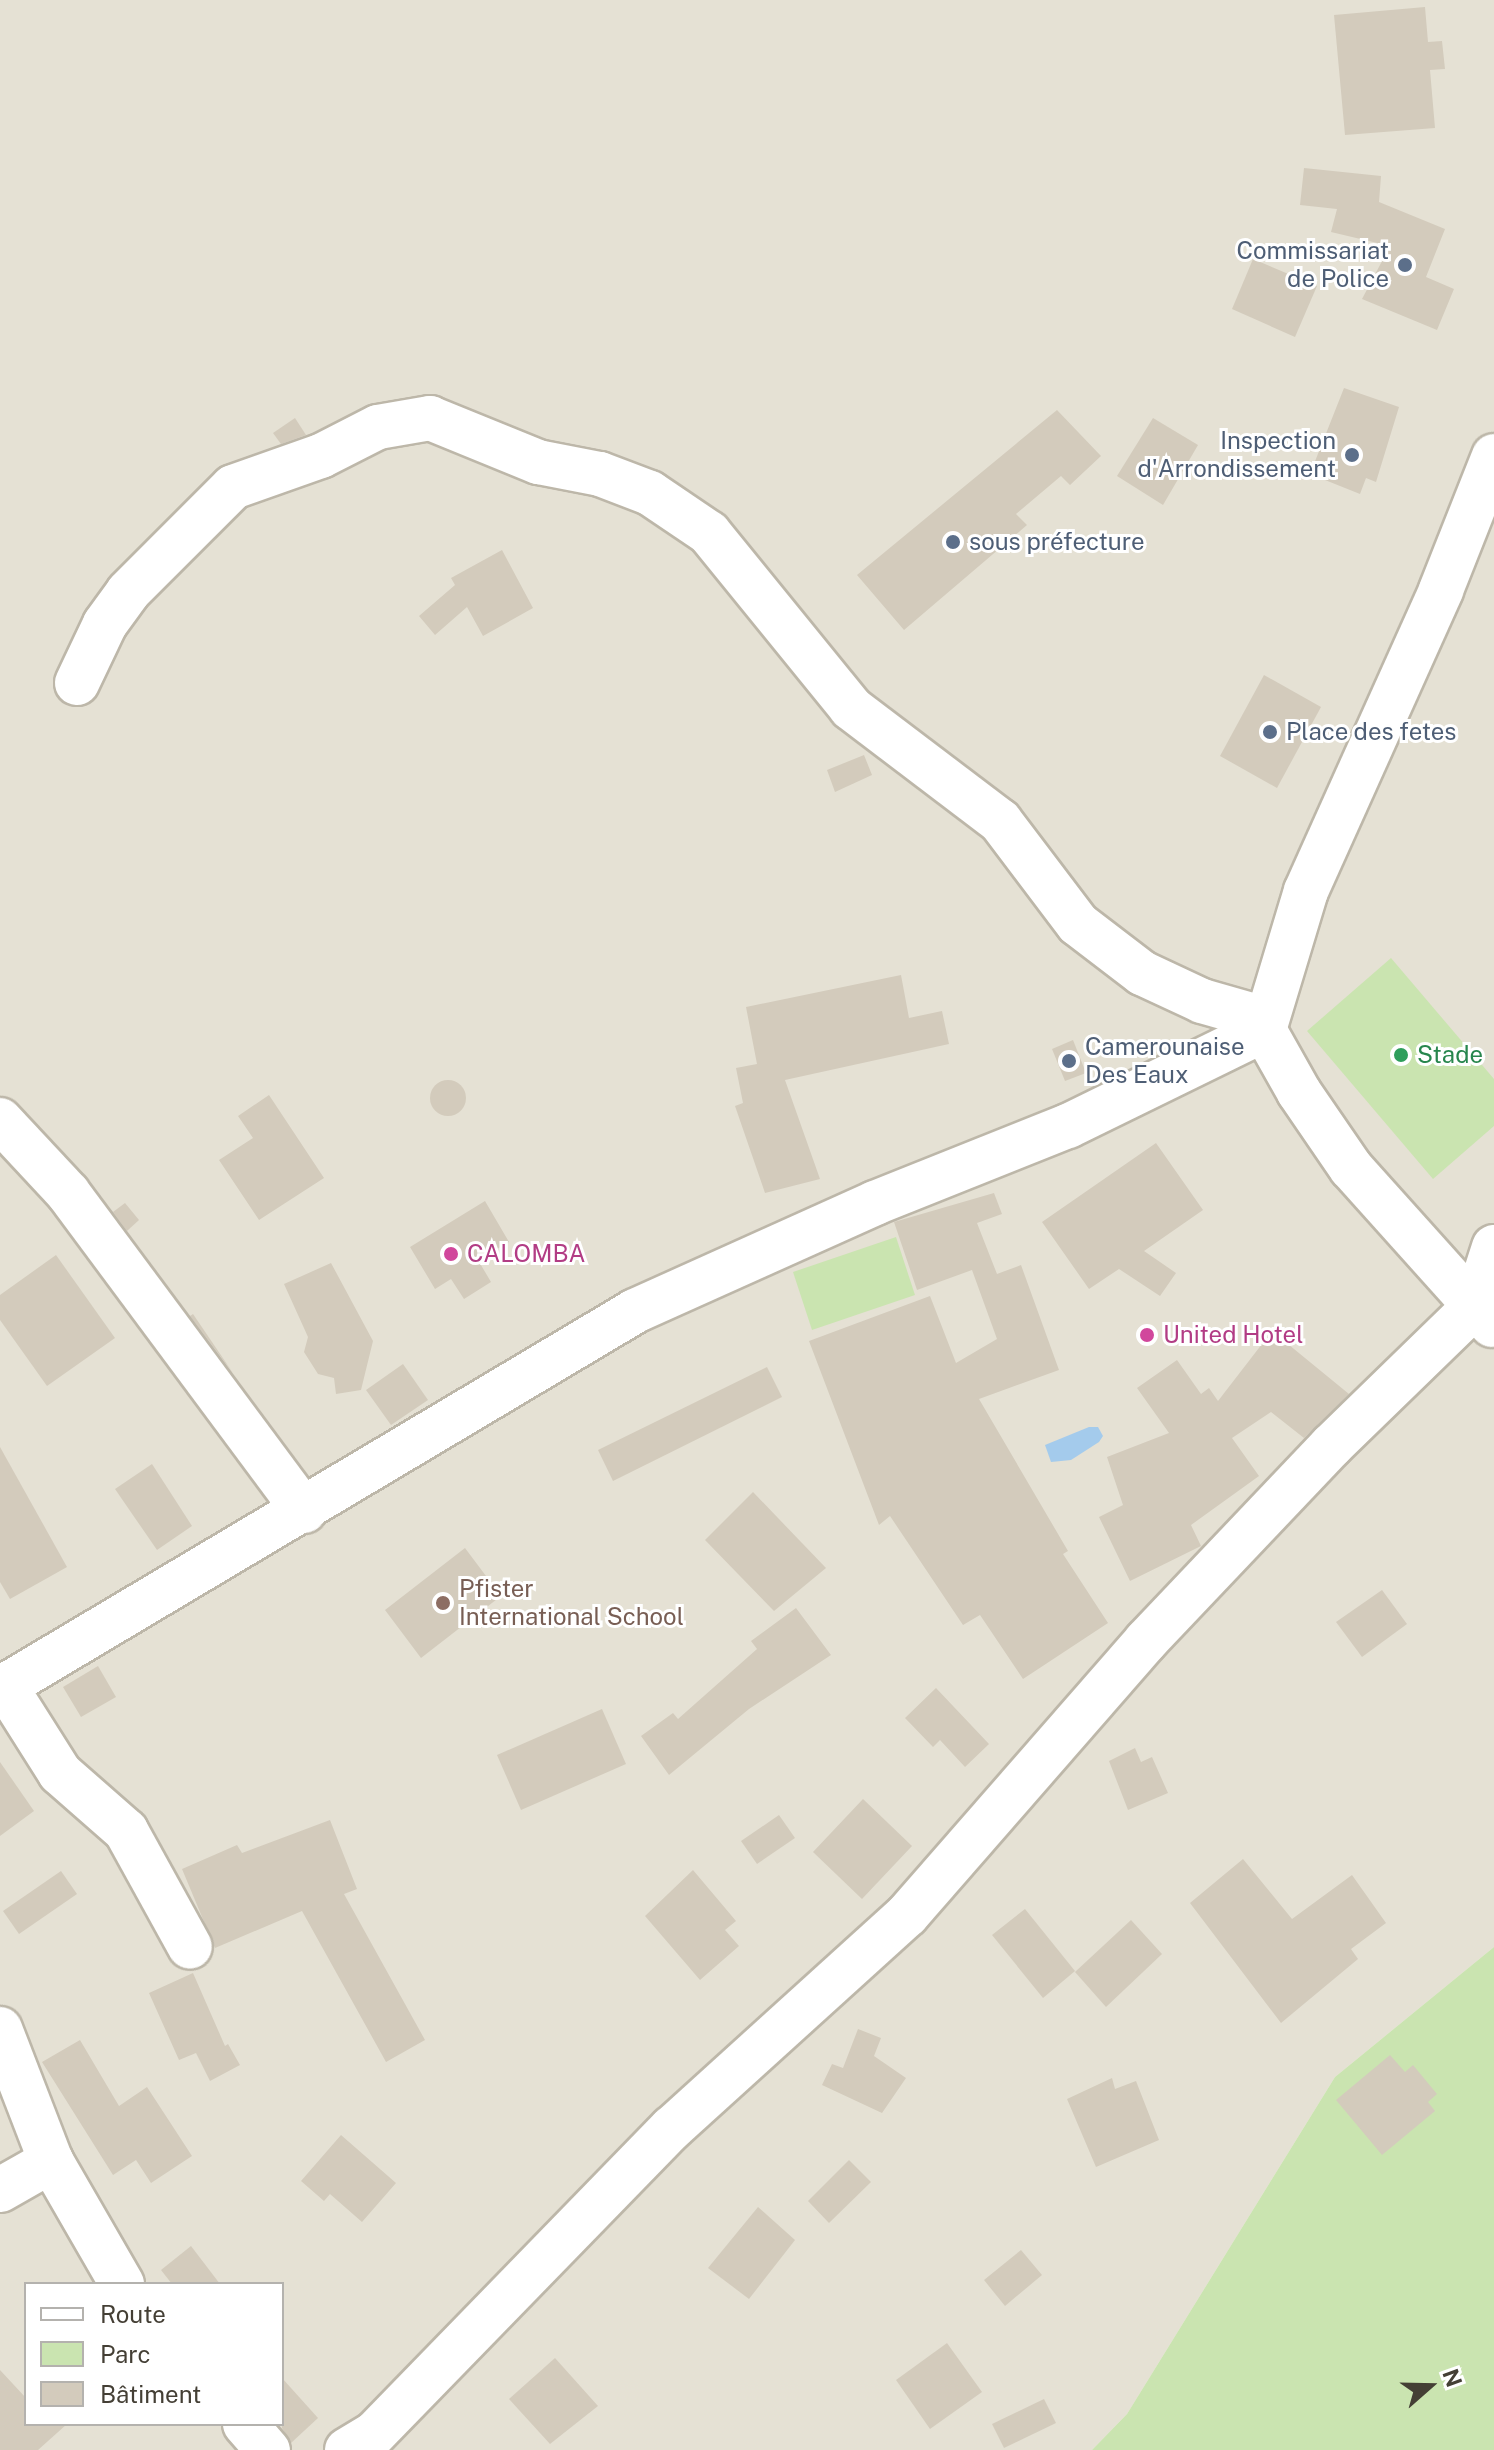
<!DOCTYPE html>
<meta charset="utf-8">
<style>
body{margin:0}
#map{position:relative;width:1494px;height:2450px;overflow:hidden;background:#f2efe6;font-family:"Public Sans",sans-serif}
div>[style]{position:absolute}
.residential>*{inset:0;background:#e5e1d4}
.green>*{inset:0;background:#cae4b0}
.water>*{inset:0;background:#a4cbec}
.building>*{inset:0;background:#d3cbbc}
.round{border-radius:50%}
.roads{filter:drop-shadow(2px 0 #bdb7a9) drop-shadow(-2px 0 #bdb7a9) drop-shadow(0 2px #bdb7a9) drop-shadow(0 -2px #bdb7a9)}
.minor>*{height:44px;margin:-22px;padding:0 22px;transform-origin:22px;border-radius:22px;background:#fff}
.dots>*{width:22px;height:22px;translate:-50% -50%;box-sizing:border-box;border:4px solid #fff;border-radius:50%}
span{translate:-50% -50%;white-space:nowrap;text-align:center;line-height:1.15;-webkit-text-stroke:6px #fff;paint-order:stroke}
.service-label{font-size:24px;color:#4e5e75}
.right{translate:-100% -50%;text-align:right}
.left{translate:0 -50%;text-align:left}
.leisure-label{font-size:24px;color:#27864d}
.hotel-label{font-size:24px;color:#b23c85}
.education-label{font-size:24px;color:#785e54}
.legend{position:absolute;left:24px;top:2282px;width:260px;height:144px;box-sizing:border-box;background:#fff;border:2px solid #b4b2ae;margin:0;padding:10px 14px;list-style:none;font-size:24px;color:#443f35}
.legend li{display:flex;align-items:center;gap:16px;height:40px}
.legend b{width:40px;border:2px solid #b4b2ae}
.north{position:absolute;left:1390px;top:2346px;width:80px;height:80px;-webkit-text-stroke:6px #fff;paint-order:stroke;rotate:70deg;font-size:22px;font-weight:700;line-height:32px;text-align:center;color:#443f35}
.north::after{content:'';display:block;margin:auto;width:28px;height:36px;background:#443f35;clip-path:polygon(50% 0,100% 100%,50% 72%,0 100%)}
</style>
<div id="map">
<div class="residential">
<i style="clip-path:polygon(evenodd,0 0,1494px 0,1494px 1947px,1335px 2077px,1127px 2414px,1092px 2450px,0 2450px,0 0,26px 2284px,282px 2284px,282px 2424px,26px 2424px,26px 2284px)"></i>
</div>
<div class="green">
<i style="clip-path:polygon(1391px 958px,1494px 1079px,1494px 1126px,1433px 1179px,1307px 1031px)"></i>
<i style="clip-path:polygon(896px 1237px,915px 1295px,812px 1330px,793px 1272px)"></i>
<i style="clip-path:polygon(1494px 1947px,1494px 2450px,1092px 2450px,1127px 2414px,1335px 2077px)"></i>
</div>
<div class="water">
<i style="clip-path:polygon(1089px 1427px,1098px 1427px,1103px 1436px,1099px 1442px,1071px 1460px,1051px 1462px,1045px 1445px)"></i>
</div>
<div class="building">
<i style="clip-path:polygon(1425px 7px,1428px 42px,1442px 41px,1445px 69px,1430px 70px,1435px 128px,1345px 135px,1334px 15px)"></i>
<i style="clip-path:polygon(1304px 168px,1381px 176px,1379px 202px,1445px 229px,1426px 277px,1454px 289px,1437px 330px,1362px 299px,1390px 246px,1331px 232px,1337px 209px,1300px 205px)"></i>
<i style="clip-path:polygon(1253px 259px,1317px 286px,1295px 337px,1232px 309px)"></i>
<i style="clip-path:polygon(1344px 388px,1399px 407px,1376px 482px,1366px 478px,1360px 494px,1310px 474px)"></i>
<i style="clip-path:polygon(1057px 410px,1101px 456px,1070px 485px,1061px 476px,1016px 514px,1027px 525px,904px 630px,857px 575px)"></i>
<i style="clip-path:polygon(295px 418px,306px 435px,281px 444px,273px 433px)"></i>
<i style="clip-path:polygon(1153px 418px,1198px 445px,1163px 505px,1117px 476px)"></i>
<i style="clip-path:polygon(502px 550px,533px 608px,483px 636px,467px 607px,435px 635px,419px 616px,455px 585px,451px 578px)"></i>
<i style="clip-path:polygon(1264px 675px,1321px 707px,1277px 788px,1220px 756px)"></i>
<i style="clip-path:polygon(864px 755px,872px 775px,835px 792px,827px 770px)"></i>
<i style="clip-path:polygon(901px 975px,909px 1018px,942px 1011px,949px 1044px,785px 1080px,820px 1179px,765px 1193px,735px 1106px,743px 1103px,736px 1068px,757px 1064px,746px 1007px)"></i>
<i style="clip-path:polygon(1073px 1040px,1086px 1073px,1065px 1081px,1052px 1049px)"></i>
<i class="round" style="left:430px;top:1080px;width:36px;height:36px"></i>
<i style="clip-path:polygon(269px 1095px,324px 1178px,259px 1220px,219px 1160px,253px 1138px,238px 1116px)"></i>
<i style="clip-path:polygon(1156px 1143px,1203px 1210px,1144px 1251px,1176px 1273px,1160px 1296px,1119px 1269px,1089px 1289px,1042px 1222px)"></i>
<i style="clip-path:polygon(994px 1193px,1002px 1214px,977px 1223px,997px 1274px,1021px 1265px,1059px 1370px,979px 1399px,1068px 1551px,1063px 1554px,1108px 1623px,1023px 1679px,980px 1615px,963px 1625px,890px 1516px,879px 1525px,809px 1341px,930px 1296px,956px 1363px,997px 1339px,972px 1270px,917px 1290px,894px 1222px)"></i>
<i style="clip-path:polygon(485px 1201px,509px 1242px,478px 1260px,491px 1282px,464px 1299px,451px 1279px,435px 1289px,410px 1247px)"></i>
<i style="clip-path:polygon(125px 1203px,139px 1220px,127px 1231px,113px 1212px)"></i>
<i style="clip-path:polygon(56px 1255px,115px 1338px,47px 1386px,0 1320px,0 1295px)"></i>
<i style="clip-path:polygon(331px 1263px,373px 1341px,361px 1390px,336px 1394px,334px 1378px,318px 1374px,304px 1352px,308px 1337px,284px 1284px)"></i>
<i style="clip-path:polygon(193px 1314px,233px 1373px,190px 1316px)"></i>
<i style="clip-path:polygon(1272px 1331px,1349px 1394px,1304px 1438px,1271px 1412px,1232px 1438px,1259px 1476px,1191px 1525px,1201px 1546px,1130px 1581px,1099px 1517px,1123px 1505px,1107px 1457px,1169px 1433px,1137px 1388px,1177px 1360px,1201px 1394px,1209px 1388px,1218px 1401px)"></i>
<i style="clip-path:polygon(403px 1364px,428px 1400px,391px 1425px,366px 1390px)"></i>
<i style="clip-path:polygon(767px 1367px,782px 1397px,613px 1481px,598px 1450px)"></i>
<i style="clip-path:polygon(0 1447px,67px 1567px,10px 1599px,0 1582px)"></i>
<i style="clip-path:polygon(152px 1464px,192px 1526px,157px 1550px,115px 1489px)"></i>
<i style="clip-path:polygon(753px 1492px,826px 1568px,774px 1611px,705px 1540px)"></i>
<i style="clip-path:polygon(465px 1548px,501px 1596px,421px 1658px,385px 1610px)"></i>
<i style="clip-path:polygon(1382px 1590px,1407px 1624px,1362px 1657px,1336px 1622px)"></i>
<i style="clip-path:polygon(796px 1608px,831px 1655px,749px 1709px,669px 1775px,641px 1736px,673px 1713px,678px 1719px,757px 1649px,751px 1641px)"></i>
<i style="clip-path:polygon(98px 1666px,116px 1697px,81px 1717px,63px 1687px)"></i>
<i style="clip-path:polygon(936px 1688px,989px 1744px,965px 1767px,940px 1740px,933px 1747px,905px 1718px)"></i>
<i style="clip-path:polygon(602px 1709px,626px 1764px,521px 1810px,497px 1755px)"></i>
<i style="clip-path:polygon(1135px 1748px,1141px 1762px,1152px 1757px,1168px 1793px,1128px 1810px,1109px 1761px)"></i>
<i style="clip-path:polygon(0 1762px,34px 1811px,0 1836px)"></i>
<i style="clip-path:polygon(863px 1799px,912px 1846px,862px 1899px,813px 1852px)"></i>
<i style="clip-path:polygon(779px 1815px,795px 1838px,757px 1864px,741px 1841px)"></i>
<i style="clip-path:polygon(330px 1820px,357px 1889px,344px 1894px,425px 2040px,386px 2062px,302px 1911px,215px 1948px,182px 1869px,237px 1845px,242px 1853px)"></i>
<i style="clip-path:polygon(1243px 1859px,1292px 1919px,1352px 1875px,1386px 1923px,1351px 1949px,1358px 1959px,1281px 2023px,1190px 1903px)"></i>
<i style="clip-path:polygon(693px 1870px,736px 1921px,725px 1930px,739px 1946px,700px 1980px,645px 1916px)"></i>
<i style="clip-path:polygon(61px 1871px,77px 1894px,19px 1934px,3px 1911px)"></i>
<i style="clip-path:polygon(1025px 1909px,1075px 1971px,1043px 1998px,992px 1935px)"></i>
<i style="clip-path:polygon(1131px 1920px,1162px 1954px,1106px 2007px,1075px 1972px)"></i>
<i style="clip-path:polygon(193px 1973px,225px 2046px,228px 2044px,240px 2065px,210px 2081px,196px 2053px,179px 2060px,149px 1993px)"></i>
<i style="clip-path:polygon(858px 2029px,881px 2038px,874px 2056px,906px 2078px,882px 2113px,822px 2085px,832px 2064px,843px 2068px)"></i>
<i style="clip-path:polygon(80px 2040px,119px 2106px,147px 2087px,192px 2156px,151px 2183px,136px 2160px,113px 2175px,42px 2062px)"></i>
<i style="clip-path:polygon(1390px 2055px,1405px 2072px,1413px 2065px,1437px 2094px,1428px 2102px,1435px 2111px,1382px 2155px,1336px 2100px)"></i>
<i style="clip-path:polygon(1112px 2078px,1115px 2089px,1136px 2081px,1159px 2140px,1096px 2167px,1067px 2099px)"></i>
<i style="clip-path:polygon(341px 2135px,396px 2183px,362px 2222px,330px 2194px,324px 2201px,301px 2181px)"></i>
<i style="clip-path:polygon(849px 2160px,871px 2182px,829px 2223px,808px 2201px)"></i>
<i style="clip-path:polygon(758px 2207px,795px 2240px,749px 2299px,708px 2268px)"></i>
<i style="clip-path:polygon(191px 2246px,220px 2284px,172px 2284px,161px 2270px)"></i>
<i style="clip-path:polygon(1021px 2250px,1042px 2275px,1005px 2306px,984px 2280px)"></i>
<i style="clip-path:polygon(947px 2343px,982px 2392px,930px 2429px,896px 2380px)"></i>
<i style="clip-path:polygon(555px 2358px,598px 2406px,550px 2444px,509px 2399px)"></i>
<i style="clip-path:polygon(0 2370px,26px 2398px,26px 2424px,67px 2424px,38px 2450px,0 2450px)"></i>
<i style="clip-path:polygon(282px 2378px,318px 2418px,291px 2443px,282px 2428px)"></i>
<i style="clip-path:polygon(1044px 2399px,1056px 2423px,1004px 2448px,992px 2424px)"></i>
</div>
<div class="roads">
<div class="minor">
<i style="left:77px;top:683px;width:65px;rotate:-64.6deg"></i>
<i style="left:105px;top:624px;width:39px;rotate:-54deg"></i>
<i style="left:128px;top:592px;width:148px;rotate:-45deg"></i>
<i style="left:233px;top:487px;width:93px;rotate:-19.4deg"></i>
<i style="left:321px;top:456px;width:64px;rotate:-27deg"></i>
<i style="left:378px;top:427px;width:53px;rotate:-9.8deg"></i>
<i style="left:430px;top:418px;width:117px;rotate:22.2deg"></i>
<i style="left:538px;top:462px;width:63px;rotate:11deg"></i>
<i style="left:600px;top:474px;width:53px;rotate:20.8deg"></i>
<i style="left:650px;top:493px;width:71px;rotate:34.1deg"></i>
<i style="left:709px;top:533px;width:225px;rotate:50.9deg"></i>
<i style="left:851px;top:708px;width:187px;rotate:37.2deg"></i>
<i style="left:1000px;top:821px;width:129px;rotate:52.9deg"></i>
<i style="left:1078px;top:924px;width:81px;rotate:37.4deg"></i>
<i style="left:1142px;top:973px;width:66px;rotate:25deg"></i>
<i style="left:1202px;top:1001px;width:66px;rotate:15.9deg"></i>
<i style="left:0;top:1120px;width:100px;rotate:47deg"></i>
<i style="left:68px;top:1193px;width:396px;rotate:53.4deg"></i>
<i style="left:1492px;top:1325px;width:211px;rotate:-131.9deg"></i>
<i style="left:1351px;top:1168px;width:92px;rotate:-124.4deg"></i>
<i style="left:1299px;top:1092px;width:71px;rotate:-119.4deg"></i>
<i style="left:1264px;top:1030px;width:145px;rotate:-73.2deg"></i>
<i style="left:1306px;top:891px;width:330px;rotate:-65.8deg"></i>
<i style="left:1441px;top:590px;width:144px;rotate:-68.4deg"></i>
<i style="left:5px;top:1686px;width:103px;rotate:57.7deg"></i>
<i style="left:60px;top:1773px;width:88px;rotate:41.3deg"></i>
<i style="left:126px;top:1831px;width:132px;rotate:61.1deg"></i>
<i style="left:0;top:1689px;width:739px;rotate:-30.76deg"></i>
<i style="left:635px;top:1311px;width:263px;rotate:-24.2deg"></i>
<i style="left:875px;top:1203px;width:208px;rotate:-21.8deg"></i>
<i style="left:1068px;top:1126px;width:218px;rotate:-26.1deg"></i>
<i style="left:0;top:2029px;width:142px;rotate:68.9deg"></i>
<i style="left:51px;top:2161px;width:142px;rotate:60deg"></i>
<i style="left:0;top:2190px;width:59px;rotate:-29.6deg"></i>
<i style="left:245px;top:2424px;width:35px;rotate:49deg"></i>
<i style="left:347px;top:2450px;width:31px;rotate:-31deg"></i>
<i style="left:374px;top:2434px;width:427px;rotate:-45.8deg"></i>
<i style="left:672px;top:2128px;width:317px;rotate:-42.2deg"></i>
<i style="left:907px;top:1915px;width:364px;rotate:-48.9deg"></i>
<i style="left:1146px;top:1641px;width:269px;rotate:-46.5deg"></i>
<i style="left:1331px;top:1446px;width:201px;rotate:-44.2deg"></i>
<i style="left:1475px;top:1306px;width:62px;rotate:-72.1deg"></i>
</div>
</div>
<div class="dots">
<i style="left:1405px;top:265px;background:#5c6f8a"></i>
<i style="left:1352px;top:455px;background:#5c6f8a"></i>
<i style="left:953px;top:542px;background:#5c6f8a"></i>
<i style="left:1270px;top:732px;background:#5c6f8a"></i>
<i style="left:1401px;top:1055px;background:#2e9e5b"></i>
<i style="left:1069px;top:1061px;background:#5c6f8a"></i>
<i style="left:451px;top:1254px;background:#d1479c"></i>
<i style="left:1147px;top:1335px;background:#d1479c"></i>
<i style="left:443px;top:1603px;background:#8d6e63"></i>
</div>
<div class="service-label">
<span class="right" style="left:1389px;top:265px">Commissariat<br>de Police</span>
<span class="right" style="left:1336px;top:455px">Inspection<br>d'Arrondissement</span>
<span class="left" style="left:969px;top:542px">sous préfecture</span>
<span class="left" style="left:1286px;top:732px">Place des fetes</span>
<span class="left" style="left:1085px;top:1061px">Camerounaise<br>Des Eaux</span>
</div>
<div class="leisure-label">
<span class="left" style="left:1417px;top:1055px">Stade</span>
</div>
<div class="hotel-label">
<span class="left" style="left:467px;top:1254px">CALOMBA</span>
<span class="left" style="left:1163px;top:1335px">United Hotel</span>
</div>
<div class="education-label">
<span class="left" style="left:459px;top:1603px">Pfister<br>International School</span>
</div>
<ul class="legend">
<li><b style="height:10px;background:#fff"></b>Route</li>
<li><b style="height:22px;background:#cae4b0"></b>Parc</li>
<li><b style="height:22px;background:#d3cbbc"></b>Bâtiment</li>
</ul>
<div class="north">N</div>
</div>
